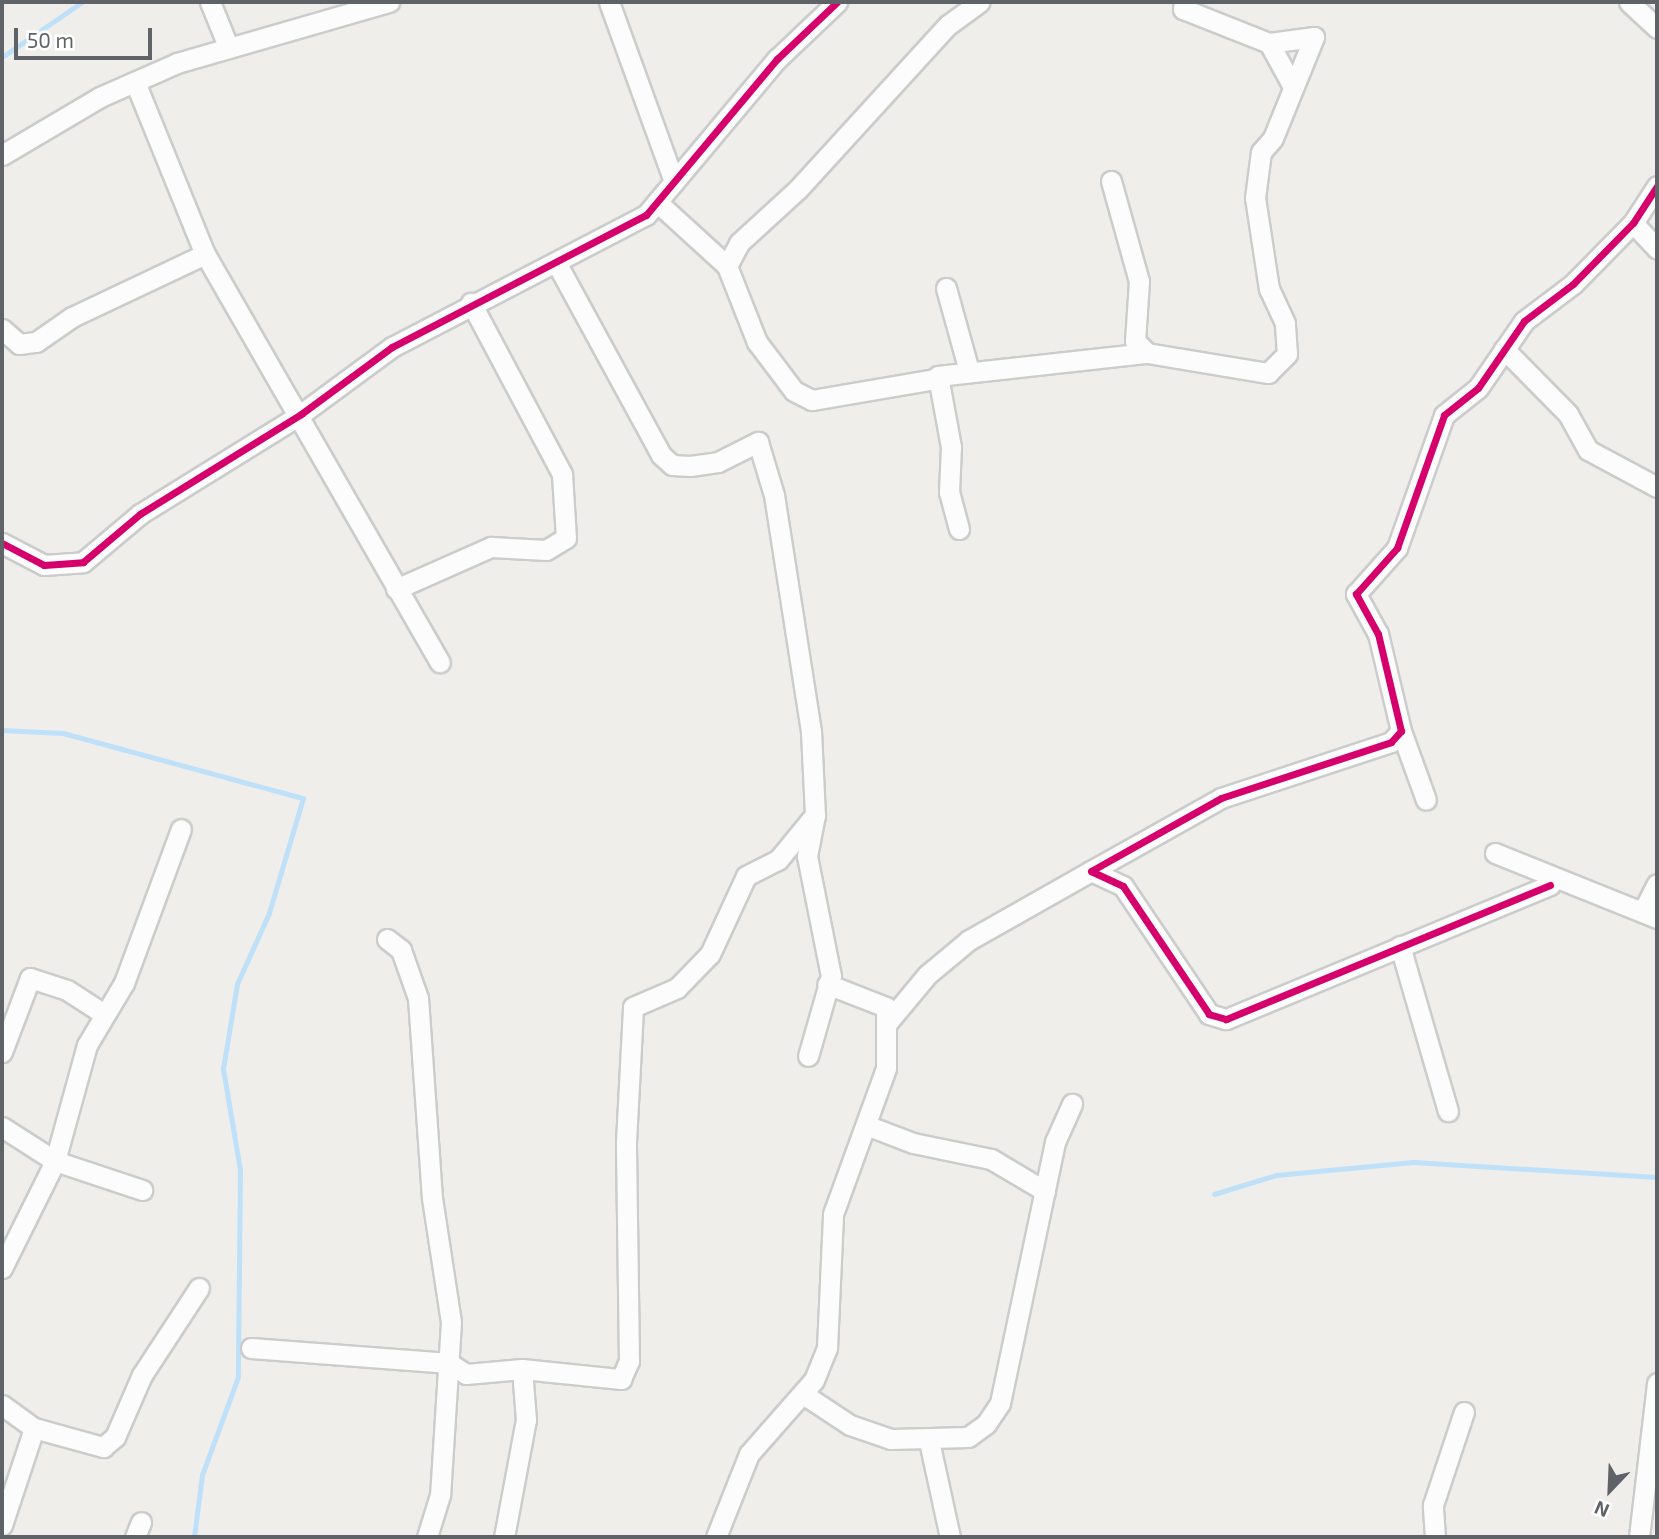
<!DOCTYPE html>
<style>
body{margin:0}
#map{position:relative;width:1659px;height:1539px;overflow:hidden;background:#efeeea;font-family:"Exo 2",sans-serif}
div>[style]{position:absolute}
.stream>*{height:5px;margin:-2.5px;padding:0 2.5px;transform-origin:2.5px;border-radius:2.5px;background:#bfe0f9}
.roads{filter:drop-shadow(2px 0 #cbcccc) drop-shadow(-2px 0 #cbcccc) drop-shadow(0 2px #cbcccc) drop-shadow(0 -2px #cbcccc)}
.minor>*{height:19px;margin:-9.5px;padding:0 9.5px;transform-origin:9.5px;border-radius:9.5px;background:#fdfcfc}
.cycleway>*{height:7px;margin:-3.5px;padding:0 3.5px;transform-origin:3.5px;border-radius:3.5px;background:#d6006c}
span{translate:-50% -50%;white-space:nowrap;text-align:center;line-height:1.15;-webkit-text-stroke:5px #fff;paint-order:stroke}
.frame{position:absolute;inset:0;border:4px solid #5f6368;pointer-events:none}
.north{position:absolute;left:1575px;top:1455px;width:70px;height:70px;-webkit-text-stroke:5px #fff;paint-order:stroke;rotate:203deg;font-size:19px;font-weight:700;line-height:28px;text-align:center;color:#5f6368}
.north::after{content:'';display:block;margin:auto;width:24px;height:32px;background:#5f6368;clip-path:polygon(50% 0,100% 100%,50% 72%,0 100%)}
.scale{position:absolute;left:14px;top:28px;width:138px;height:32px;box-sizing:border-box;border:4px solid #5f6368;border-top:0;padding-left:9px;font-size:21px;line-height:24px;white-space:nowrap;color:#5f6368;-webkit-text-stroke:5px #fff;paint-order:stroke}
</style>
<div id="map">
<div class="stream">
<i style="left:2px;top:57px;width:97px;rotate:-34.5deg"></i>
<i style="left:2px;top:730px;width:61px;rotate:2.8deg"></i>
<i style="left:63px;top:733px;width:249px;rotate:15.2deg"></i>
<i style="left:303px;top:798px;width:120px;rotate:106.5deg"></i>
<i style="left:269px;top:913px;width:78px;rotate:114.3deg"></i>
<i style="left:237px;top:984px;width:86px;rotate:99.4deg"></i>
<i style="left:223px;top:1069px;width:102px;rotate:80.4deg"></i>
<i style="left:240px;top:1170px;width:207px;rotate:90.6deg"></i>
<i style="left:238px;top:1377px;width:104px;rotate:110.2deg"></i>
<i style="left:202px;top:1475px;width:63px;rotate:97.4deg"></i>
<i style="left:1214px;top:1194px;width:65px;rotate:-17deg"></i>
<i style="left:1276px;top:1175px;width:138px;rotate:-5.4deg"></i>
<i style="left:1413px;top:1162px;width:244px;rotate:3.5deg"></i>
</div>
<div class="roads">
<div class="minor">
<i style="left:210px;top:2px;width:48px;rotate:67.8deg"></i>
<i style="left:609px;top:2px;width:191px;rotate:70.1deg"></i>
<i style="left:1629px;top:2px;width:38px;rotate:43deg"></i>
<i style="left:1269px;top:43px;width:46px;rotate:61.2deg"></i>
<i style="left:135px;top:82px;width:186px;rotate:67.9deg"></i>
<i style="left:205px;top:254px;width:471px;rotate:60.1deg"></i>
<i style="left:2px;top:155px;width:114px;rotate:-30.6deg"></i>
<i style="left:100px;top:97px;width:84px;rotate:-23.8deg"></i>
<i style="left:177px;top:63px;width:221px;rotate:-16.1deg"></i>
<i style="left:1111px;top:181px;width:104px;rotate:74.4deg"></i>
<i style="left:1139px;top:281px;width:60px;rotate:93.8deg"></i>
<i style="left:1135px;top:341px;width:17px;rotate:45deg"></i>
<i style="left:1147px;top:353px;width:123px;rotate:9.4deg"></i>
<i style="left:1268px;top:373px;width:27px;rotate:-45deg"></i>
<i style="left:1287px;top:354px;width:31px;rotate:-94deg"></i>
<i style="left:1285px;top:323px;width:38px;rotate:-115deg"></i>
<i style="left:1269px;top:289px;width:92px;rotate:-98.7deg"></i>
<i style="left:1255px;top:198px;width:46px;rotate:-82.6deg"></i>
<i style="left:1261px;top:152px;width:18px;rotate:-49deg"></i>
<i style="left:1273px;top:138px;width:109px;rotate:-67.9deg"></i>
<i style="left:1314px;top:37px;width:45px;rotate:172.4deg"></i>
<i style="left:1269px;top:43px;width:92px;rotate:-158.4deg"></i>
<i style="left:1183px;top:9px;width:7px;rotate:-82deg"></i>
<i style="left:657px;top:202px;width:95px;rotate:42.4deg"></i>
<i style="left:727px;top:266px;width:82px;rotate:68.5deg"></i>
<i style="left:757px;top:342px;width:61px;rotate:52.9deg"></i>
<i style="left:794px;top:391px;width:20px;rotate:27deg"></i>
<i style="left:812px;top:400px;width:125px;rotate:-9.7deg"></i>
<i style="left:1633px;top:223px;width:35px;rotate:47deg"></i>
<i style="left:557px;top:264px;width:217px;rotate:61.4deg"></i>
<i style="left:661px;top:455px;width:15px;rotate:42deg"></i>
<i style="left:672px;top:465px;width:18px;rotate:3deg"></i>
<i style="left:690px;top:466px;width:28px;rotate:-8deg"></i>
<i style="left:718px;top:462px;width:45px;rotate:-26.6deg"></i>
<i style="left:758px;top:442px;width:55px;rotate:73.2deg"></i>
<i style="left:774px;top:495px;width:239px;rotate:81.1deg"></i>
<i style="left:811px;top:731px;width:84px;rotate:87.3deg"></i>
<i style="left:815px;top:815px;width:42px;rotate:101deg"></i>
<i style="left:807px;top:856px;width:122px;rotate:78.7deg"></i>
<i style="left:831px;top:976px;width:83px;rotate:106deg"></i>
<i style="left:727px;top:266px;width:26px;rotate:-62deg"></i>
<i style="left:739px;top:243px;width:80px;rotate:-42.5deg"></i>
<i style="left:798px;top:189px;width:222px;rotate:-47.6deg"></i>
<i style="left:948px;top:25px;width:39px;rotate:-36deg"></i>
<i style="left:946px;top:288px;width:86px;rotate:74.5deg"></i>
<i style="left:2px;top:329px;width:23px;rotate:41deg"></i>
<i style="left:19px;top:344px;width:17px;rotate:-7deg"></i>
<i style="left:36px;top:342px;width:44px;rotate:-34.8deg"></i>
<i style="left:72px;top:317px;width:147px;rotate:-25.3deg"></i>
<i style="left:1504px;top:349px;width:91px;rotate:45.4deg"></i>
<i style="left:1568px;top:414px;width:41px;rotate:60.9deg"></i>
<i style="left:1588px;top:450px;width:78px;rotate:28.2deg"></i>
<i style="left:959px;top:529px;width:38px;rotate:-105deg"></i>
<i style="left:949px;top:492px;width:45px;rotate:-87.5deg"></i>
<i style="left:951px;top:447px;width:72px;rotate:-100.4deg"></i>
<i style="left:938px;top:376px;width:210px;rotate:-6.3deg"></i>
<i style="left:2px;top:543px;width:47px;rotate:27.6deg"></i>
<i style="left:44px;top:565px;width:39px;rotate:-4deg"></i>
<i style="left:83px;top:562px;width:75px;rotate:-40.1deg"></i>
<i style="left:140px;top:514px;width:190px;rotate:-31.8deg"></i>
<i style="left:301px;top:414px;width:113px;rotate:-36.4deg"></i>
<i style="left:392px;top:347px;width:286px;rotate:-27.5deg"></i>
<i style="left:646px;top:215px;width:204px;rotate:-50deg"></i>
<i style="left:777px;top:59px;width:83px;rotate:-43.5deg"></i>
<i style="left:396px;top:589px;width:104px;rotate:-23.9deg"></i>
<i style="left:491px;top:547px;width:55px;rotate:3.1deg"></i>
<i style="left:546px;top:550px;width:23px;rotate:-31deg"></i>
<i style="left:566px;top:538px;width:64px;rotate:-93.6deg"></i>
<i style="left:562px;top:474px;width:194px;rotate:-118deg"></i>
<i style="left:1401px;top:731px;width:73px;rotate:70.1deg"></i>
<i style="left:1495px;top:853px;width:175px;rotate:21.9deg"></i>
<i style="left:1550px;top:885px;width:351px;rotate:157.5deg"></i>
<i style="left:1226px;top:1019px;width:18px;rotate:-164deg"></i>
<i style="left:1209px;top:1014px;width:154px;rotate:-123.9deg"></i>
<i style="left:1123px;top:886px;width:35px;rotate:-155deg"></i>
<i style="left:1091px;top:871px;width:149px;rotate:-29.3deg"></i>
<i style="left:1221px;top:798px;width:179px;rotate:-18.2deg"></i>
<i style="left:1391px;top:742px;width:15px;rotate:-48deg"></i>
<i style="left:1401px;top:731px;width:100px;rotate:-103.3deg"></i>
<i style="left:1378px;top:634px;width:46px;rotate:-118.8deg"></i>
<i style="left:1356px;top:594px;width:62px;rotate:-48.3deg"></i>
<i style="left:1397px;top:548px;width:141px;rotate:-70.5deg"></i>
<i style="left:1444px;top:415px;width:43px;rotate:-38.5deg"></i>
<i style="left:1478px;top:388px;width:81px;rotate:-55.5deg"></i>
<i style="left:1524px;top:321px;width:61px;rotate:-37.1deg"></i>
<i style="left:1573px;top:284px;width:86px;rotate:-45.5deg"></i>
<i style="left:1633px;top:223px;width:44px;rotate:-57deg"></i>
<i style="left:1643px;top:911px;width:30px;rotate:-63deg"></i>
<i style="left:387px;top:939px;width:18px;rotate:38deg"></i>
<i style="left:401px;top:950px;width:51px;rotate:70.5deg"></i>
<i style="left:418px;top:998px;width:200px;rotate:86deg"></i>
<i style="left:432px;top:1198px;width:125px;rotate:81.3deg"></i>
<i style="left:451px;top:1322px;width:173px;rotate:93.6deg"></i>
<i style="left:440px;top:1495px;width:44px;rotate:107.2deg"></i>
<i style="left:1400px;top:946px;width:172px;rotate:73.8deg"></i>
<i style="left:888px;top:1022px;width:61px;rotate:-50.3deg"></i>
<i style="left:927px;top:975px;width:55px;rotate:-39.8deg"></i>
<i style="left:969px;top:940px;width:140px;rotate:-29.5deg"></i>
<i style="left:2px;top:1052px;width:79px;rotate:-69.3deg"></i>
<i style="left:30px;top:978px;width:39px;rotate:18deg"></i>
<i style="left:67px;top:990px;width:40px;rotate:32.9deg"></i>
<i style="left:866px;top:1125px;width:50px;rotate:21deg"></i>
<i style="left:913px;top:1143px;width:80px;rotate:11.6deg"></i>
<i style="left:991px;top:1159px;width:63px;rotate:30.7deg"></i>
<i style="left:2px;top:1127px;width:63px;rotate:32.7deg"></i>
<i style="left:55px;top:1161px;width:92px;rotate:18.4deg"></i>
<i style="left:2px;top:1268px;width:119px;rotate:-63.6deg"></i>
<i style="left:55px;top:1161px;width:120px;rotate:-74.6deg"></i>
<i style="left:87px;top:1045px;width:72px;rotate:-59.2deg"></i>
<i style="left:124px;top:983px;width:164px;rotate:-69.7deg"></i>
<i style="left:251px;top:1348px;width:199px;rotate:4.3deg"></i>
<i style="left:449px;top:1363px;width:20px;rotate:33deg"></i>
<i style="left:466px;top:1374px;width:56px;rotate:-5.1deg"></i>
<i style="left:522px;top:1369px;width:100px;rotate:5.8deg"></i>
<i style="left:621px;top:1379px;width:20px;rotate:-66deg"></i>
<i style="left:629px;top:1361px;width:219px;rotate:-90.8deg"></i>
<i style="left:626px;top:1142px;width:135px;rotate:-87deg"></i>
<i style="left:633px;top:1007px;width:48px;rotate:-23.4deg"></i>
<i style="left:677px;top:988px;width:47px;rotate:-45.9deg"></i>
<i style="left:710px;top:954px;width:86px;rotate:-65.2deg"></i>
<i style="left:746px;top:876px;width:36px;rotate:-27deg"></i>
<i style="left:778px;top:860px;width:58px;rotate:-50.6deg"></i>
<i style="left:803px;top:1394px;width:56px;rotate:33.4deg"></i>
<i style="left:850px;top:1425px;width:43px;rotate:18.9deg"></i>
<i style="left:891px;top:1439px;width:77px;rotate:-1.5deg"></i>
<i style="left:968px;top:1437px;width:22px;rotate:-36deg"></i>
<i style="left:986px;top:1424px;width:25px;rotate:-56deg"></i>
<i style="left:1000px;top:1403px;width:267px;rotate:-78.1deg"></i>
<i style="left:1055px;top:1142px;width:42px;rotate:-65.9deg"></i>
<i style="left:2px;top:1405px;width:39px;rotate:36deg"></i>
<i style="left:34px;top:1428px;width:72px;rotate:15.4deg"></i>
<i style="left:103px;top:1447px;width:16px;rotate:-40deg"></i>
<i style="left:115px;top:1437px;width:68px;rotate:-66.5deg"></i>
<i style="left:142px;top:1375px;width:104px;rotate:-56.8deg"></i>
<i style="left:929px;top:1441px;width:98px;rotate:77.7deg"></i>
<i style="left:2px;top:1525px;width:102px;rotate:-71.7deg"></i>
<i style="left:135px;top:1537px;width:16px;rotate:-68deg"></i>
<i style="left:504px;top:1537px;width:119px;rotate:-79.4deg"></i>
<i style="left:526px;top:1420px;width:51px;rotate:-94.5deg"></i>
<i style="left:716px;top:1537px;width:89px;rotate:-68.3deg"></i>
<i style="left:749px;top:1454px;width:98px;rotate:-48.7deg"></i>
<i style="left:814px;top:1380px;width:35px;rotate:-68deg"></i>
<i style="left:827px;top:1348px;width:134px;rotate:-87.4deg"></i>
<i style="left:833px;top:1214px;width:155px;rotate:-70deg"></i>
<i style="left:886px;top:1068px;width:61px;rotate:-90deg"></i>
<i style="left:886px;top:1007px;width:63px;rotate:-158.7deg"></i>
<i style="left:1435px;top:1537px;width:32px;rotate:-94deg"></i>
<i style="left:1433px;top:1505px;width:98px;rotate:-71.6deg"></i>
<i style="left:1639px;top:1537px;width:155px;rotate:-83.3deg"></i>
</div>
</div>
<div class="cycleway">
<i style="left:2px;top:543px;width:47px;rotate:27.6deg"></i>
<i style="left:44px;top:565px;width:39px;rotate:-4deg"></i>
<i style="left:83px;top:562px;width:75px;rotate:-40.1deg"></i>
<i style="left:140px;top:514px;width:190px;rotate:-31.8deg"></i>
<i style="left:301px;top:414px;width:113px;rotate:-36.4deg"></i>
<i style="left:392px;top:347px;width:286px;rotate:-27.5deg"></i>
<i style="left:646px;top:215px;width:204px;rotate:-50deg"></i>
<i style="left:777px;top:59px;width:83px;rotate:-43.5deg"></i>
<i style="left:1550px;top:885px;width:351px;rotate:157.5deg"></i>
<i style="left:1226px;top:1019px;width:18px;rotate:-164deg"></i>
<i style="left:1209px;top:1014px;width:154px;rotate:-123.9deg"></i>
<i style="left:1123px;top:886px;width:35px;rotate:-155deg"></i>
<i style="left:1091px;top:871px;width:149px;rotate:-29.3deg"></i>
<i style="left:1221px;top:798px;width:179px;rotate:-18.2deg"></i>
<i style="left:1391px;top:742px;width:15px;rotate:-48deg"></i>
<i style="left:1401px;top:731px;width:100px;rotate:-103.3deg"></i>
<i style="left:1378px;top:634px;width:46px;rotate:-118.8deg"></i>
<i style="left:1356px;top:594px;width:62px;rotate:-48.3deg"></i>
<i style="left:1397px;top:548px;width:141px;rotate:-70.5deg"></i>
<i style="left:1444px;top:415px;width:43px;rotate:-38.5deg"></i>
<i style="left:1478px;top:388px;width:81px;rotate:-55.5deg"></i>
<i style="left:1524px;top:321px;width:61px;rotate:-37.1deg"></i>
<i style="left:1573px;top:284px;width:86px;rotate:-45.5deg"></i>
<i style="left:1633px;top:223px;width:44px;rotate:-57deg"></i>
</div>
<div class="frame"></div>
<div class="north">N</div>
<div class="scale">50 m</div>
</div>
